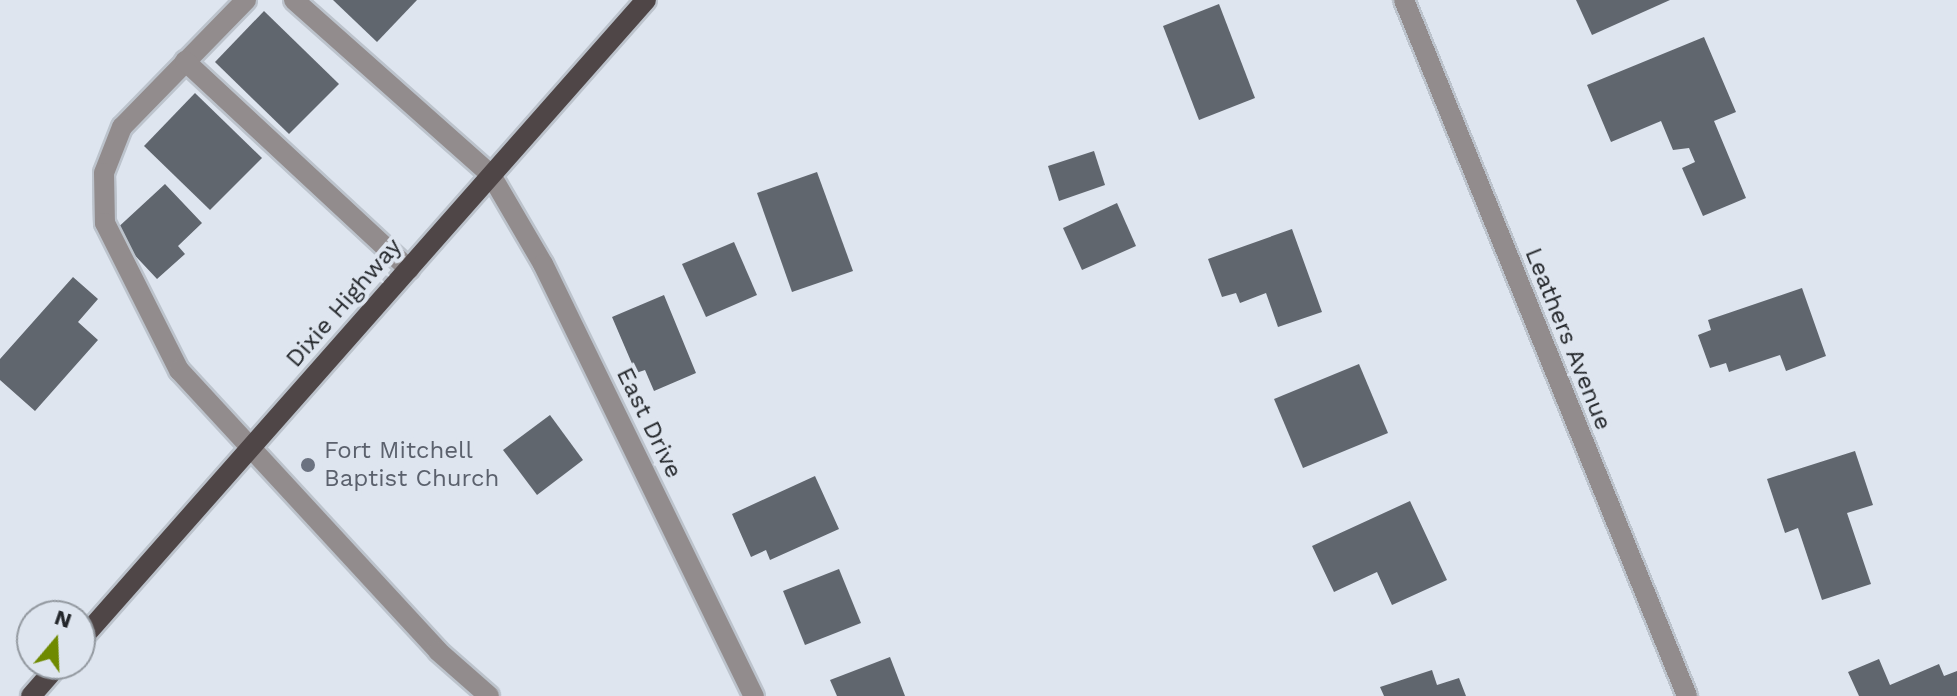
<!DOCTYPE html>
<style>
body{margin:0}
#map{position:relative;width:1957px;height:696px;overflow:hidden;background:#dee5ef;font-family:"Work Sans",sans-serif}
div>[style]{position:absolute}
.building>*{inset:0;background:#60666e}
.roads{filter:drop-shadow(2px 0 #bcc3cc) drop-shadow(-2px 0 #bcc3cc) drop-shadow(0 2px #bcc3cc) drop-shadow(0 -2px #bcc3cc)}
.lane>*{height:20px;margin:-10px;padding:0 10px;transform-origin:10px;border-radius:10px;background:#928c8d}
.street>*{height:20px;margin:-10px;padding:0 10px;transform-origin:10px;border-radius:10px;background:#928c8d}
.primary>*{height:20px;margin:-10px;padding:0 10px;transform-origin:10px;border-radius:10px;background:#4f4647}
.dots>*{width:22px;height:22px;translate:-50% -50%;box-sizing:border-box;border:4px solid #dee5ef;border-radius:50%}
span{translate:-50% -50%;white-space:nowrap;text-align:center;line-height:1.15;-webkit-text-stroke:8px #dee5ef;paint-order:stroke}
.street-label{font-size:24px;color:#23262a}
.worship-label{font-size:24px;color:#5b616d}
.left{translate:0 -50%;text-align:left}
.north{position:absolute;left:16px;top:600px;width:80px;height:80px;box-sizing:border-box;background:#dee5ef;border:2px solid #9399a0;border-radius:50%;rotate:19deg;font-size:22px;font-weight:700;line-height:32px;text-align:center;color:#23262a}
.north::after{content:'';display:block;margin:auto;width:28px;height:36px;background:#6f8a00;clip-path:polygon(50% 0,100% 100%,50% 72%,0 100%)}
</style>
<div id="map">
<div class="building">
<i style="clip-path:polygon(333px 0,417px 0,377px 42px)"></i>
<i style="clip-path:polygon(1576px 0,1670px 0,1592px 35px)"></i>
<i style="clip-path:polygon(1219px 4px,1255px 98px,1199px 120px,1163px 26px)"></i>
<i style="clip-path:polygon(264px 11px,339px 84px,289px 134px,215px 62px)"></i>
<i style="clip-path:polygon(1704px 37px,1736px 112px,1714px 121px,1746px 198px,1703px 216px,1682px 168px,1695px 162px,1689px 148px,1673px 150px,1661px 121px,1611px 142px,1587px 85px)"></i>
<i style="clip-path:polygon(195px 93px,262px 158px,210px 210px,144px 146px)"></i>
<i style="clip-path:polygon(1094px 151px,1105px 185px,1059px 201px,1048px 166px)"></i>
<i style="clip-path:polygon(817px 172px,853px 271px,792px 292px,757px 193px)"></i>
<i style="clip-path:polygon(165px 184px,202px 223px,178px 246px,185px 254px,157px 279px,113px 232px)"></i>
<i style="clip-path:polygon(1117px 203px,1136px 246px,1082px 270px,1063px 228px)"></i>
<i style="clip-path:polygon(1292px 229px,1322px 312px,1278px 327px,1266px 293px,1240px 303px,1236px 293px,1222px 297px,1208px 259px)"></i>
<i style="clip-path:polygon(734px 242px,757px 295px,706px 317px,682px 264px)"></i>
<i style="clip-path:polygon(73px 277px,98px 299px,78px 322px,98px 340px,35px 411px,0 380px,0 359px)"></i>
<i style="clip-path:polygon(1802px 288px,1826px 356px,1786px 371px,1780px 355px,1729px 372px,1726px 363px,1710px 368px,1698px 335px,1711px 330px,1708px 320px)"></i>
<i style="clip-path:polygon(664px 295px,696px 373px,654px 391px,645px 370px,636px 373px,612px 317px)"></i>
<i style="clip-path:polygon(1359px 364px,1388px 433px,1303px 468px,1274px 399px)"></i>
<i style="clip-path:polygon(550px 415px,583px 460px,537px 495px,503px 450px)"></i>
<i style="clip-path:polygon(1855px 451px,1873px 505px,1847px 513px,1871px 584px,1822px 600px,1798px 528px,1785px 533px,1767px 479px)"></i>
<i style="clip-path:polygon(815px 476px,839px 529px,770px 560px,766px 550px,751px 557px,732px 514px)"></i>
<i style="clip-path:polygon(1410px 501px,1447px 580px,1392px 605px,1377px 572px,1334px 592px,1312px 546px)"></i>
<i style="clip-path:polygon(839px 569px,861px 623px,805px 645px,783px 591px)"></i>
<i style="clip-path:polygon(890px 657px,905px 696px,837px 696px,830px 680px)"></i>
<i style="clip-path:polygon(1879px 659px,1890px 685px,1939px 664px,1944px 676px,1957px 671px,1957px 696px,1859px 696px,1848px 672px)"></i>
<i style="clip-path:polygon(1432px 670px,1437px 685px,1459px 678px,1466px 696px,1384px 696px,1380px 687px)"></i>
</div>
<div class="roads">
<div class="lane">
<i style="left:246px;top:0;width:177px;rotate:134.3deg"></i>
<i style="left:122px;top:127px;width:49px;rotate:111.4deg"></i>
<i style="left:104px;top:173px;width:50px;rotate:88.9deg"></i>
<i style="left:105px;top:223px;width:165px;rotate:63.3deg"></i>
<i style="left:179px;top:370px;width:382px;rotate:47.3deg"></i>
<i style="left:438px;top:651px;width:68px;rotate:41.4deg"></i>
<i style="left:294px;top:0;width:264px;rotate:41.6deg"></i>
<i style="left:185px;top:61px;width:306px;rotate:42.9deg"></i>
</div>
<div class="street">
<i style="left:1404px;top:0;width:751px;rotate:67.87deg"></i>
<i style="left:491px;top:175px;width:103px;rotate:59.7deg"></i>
<i style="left:543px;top:264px;width:481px;rotate:64deg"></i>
</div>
<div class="primary">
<i style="left:80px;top:641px;width:855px;rotate:-48.56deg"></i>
<i style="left:31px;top:696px;width:43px;rotate:-48.8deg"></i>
</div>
</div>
<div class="dots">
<i style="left:308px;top:465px;background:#6b7280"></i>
</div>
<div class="street-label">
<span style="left:344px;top:303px;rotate:-49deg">Dixie Highway</span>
<span style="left:1568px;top:339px;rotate:68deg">Leathers Avenue</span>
<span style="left:649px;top:423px;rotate:64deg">East Drive</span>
</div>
<div class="worship-label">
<span class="left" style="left:324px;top:465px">Fort Mitchell<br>Baptist Church</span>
</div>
<div class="north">N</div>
</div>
